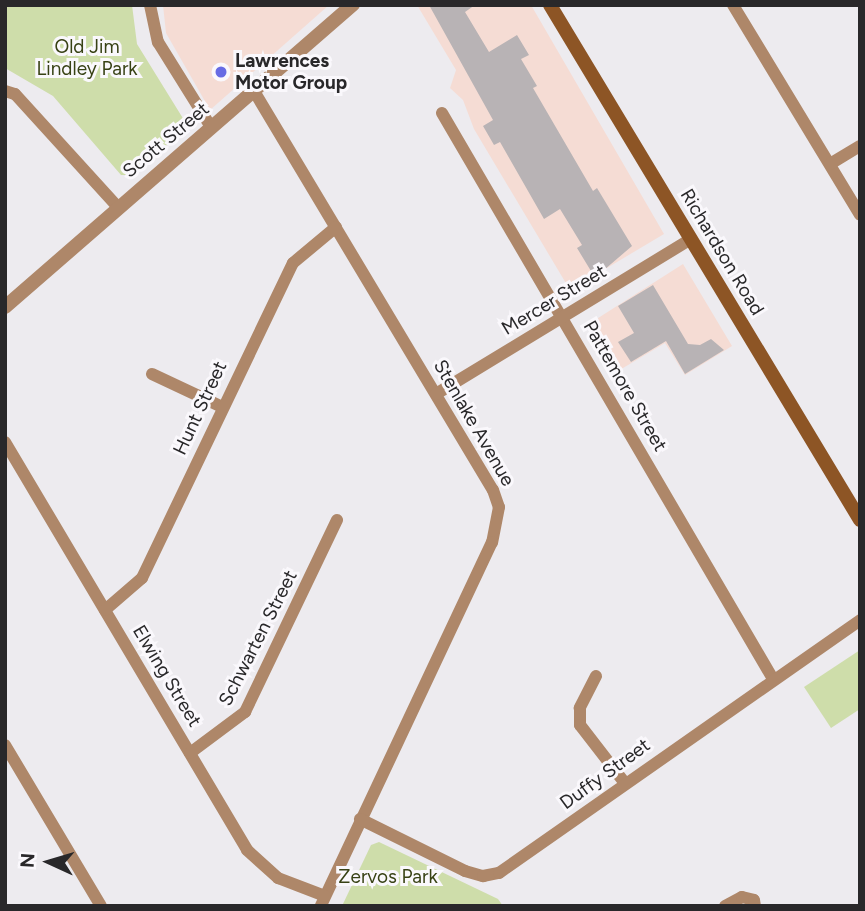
<!DOCTYPE html>
<style>
body{margin:0}
#map{position:relative;width:865px;height:911px;overflow:hidden;background:#edebef;font-family:Figtree,sans-serif}
div>[style]{position:absolute}
.commercial>*{inset:0;background:#f5dcd4}
.green>*{inset:0;background:#ceddaa}
.building>*{inset:0;background:#b8b3b5}
.minor>*{height:12px;margin:-6px;padding:0 6px;transform-origin:6px;border-radius:6px;background:#ae8769}
.tertiary>*{height:14px;margin:-7px;padding:0 7px;transform-origin:7px;border-radius:7px;background:#ae8769}
.secondary>*{height:14px;margin:-7px;padding:0 7px;transform-origin:7px;border-radius:7px;background:#8d5525}
.dots>*{width:19px;height:19px;translate:-50% -50%;box-sizing:border-box;border:4px solid #faf8fc;border-radius:50%}
span{translate:-50% -50%;white-space:nowrap;text-align:center;line-height:1.15;-webkit-text-stroke:6px #faf8fc;paint-order:stroke}
.park-label{font-size:19px;color:#384215}
.poi-label{font-size:19px;color:#29282a;font-weight:700}
.left{translate:0 -50%;text-align:left}
.street-label{font-size:19px;color:#29282a}
.frame{position:absolute;inset:0;border:7px solid #29282a;pointer-events:none}
.north{position:absolute;left:14px;top:827px;width:70px;height:70px;-webkit-text-stroke:5px #faf8fc;paint-order:stroke;rotate:274deg;font-size:19px;font-weight:700;line-height:28px;text-align:center;color:#29282a}
.north::after{content:'';display:block;margin:auto;width:24px;height:32px;background:#29282a;clip-path:polygon(50% 0,100% 100%,50% 72%,0 100%)}
</style>
<div id="map">
<div class="commercial">
<i style="clip-path:polygon(163px 5px,329px 5px,210px 110px,166px 33px)"></i>
<i style="clip-path:polygon(417px 5px,531px 5px,664px 234px,570px 290px,474px 129px,463px 100px,450px 88px,456px 70px)"></i>
<i style="clip-path:polygon(683px 264px,732px 346px,685px 375px,665px 343px,618px 371px,593px 330px,595px 320px)"></i>
</div>
<div class="green">
<i style="clip-path:polygon(5px 5px,132px 5px,137px 44px,184px 120px,183px 131px,132px 175px,121px 175px,53px 96px,5px 68px)"></i>
<i style="clip-path:polygon(860px 650px,860px 709px,831px 728px,804px 687px)"></i>
<i style="clip-path:polygon(379px 842px,498px 899px,503px 906px,342px 906px,371px 845px)"></i>
</div>
<div class="building">
<i style="clip-path:polygon(429px 5px,475px 5px,465px 12px,489px 52px,517px 35px,529px 55px,521px 59px,537px 86px,533px 88px,593px 191px,597px 188px,632px 246px,604px 270px,594px 276px,577px 248px,582px 245px,560px 209px,544px 219px,500px 142px,494px 145px,483px 126px,493px 120px)"></i>
<i style="clip-path:polygon(653px 285px,688px 344px,700px 345px,711px 339px,724px 350px,685px 374px,666px 341px,631px 362px,618px 342px,634px 333px,618px 306px)"></i>
</div>
<div class="minor">
<i style="left:150px;top:5px;width:38px;rotate:78deg"></i>
<i style="left:158px;top:42px;width:100px;rotate:58.1deg"></i>
<i style="left:733px;top:5px;width:245px;rotate:58.8deg"></i>
<i style="left:5px;top:91px;width:10px;rotate:17deg"></i>
<i style="left:15px;top:94px;width:151px;rotate:47.7deg"></i>
<i style="left:254px;top:91px;width:465px;rotate:59.1deg"></i>
<i style="left:493px;top:490px;width:18px;rotate:71deg"></i>
<i style="left:499px;top:507px;width:36px;rotate:101deg"></i>
<i style="left:492px;top:542px;width:402px;rotate:115.2deg"></i>
<i style="left:442px;top:113px;width:656px;rotate:59.68deg"></i>
<i style="left:830px;top:164px;width:35px;rotate:-31deg"></i>
<i style="left:152px;top:374px;width:77px;rotate:25.2deg"></i>
<i style="left:436px;top:394px;width:298px;rotate:-31.3deg"></i>
<i style="left:5px;top:442px;width:474px;rotate:59.3deg"></i>
<i style="left:247px;top:850px;width:42px;rotate:42.1deg"></i>
<i style="left:278px;top:878px;width:50px;rotate:21deg"></i>
<i style="left:105px;top:610px;width:49px;rotate:-40.9deg"></i>
<i style="left:142px;top:578px;width:349px;rotate:-64.4deg"></i>
<i style="left:293px;top:263px;width:56px;rotate:-39.9deg"></i>
<i style="left:596px;top:676px;width:36px;rotate:117deg"></i>
<i style="left:580px;top:708px;width:17px;rotate:90deg"></i>
<i style="left:580px;top:725px;width:72px;rotate:52.3deg"></i>
<i style="left:5px;top:745px;width:187px;rotate:59.2deg"></i>
<i style="left:190px;top:753px;width:69px;rotate:-36.7deg"></i>
<i style="left:245px;top:712px;width:213px;rotate:-64.4deg"></i>
<i style="left:360px;top:819px;width:117px;rotate:26.3deg"></i>
<i style="left:465px;top:871px;width:19px;rotate:16deg"></i>
<i style="left:483px;top:876px;width:16px;rotate:-11deg"></i>
<i style="left:499px;top:873px;width:441px;rotate:-35deg"></i>
<i style="left:725px;top:906px;width:19px;rotate:-28deg"></i>
<i style="left:742px;top:897px;width:12px;rotate:14deg"></i>
<i style="left:754px;top:900px;width:6px;rotate:81deg"></i>
</div>
<div class="tertiary">
<i style="left:5px;top:307px;width:461px;rotate:-41deg"></i>
</div>
<div class="secondary">
<i style="left:550px;top:5px;width:601px;rotate:58.95deg"></i>
</div>
<div class="dots">
<i style="left:221px;top:72px;background:#676be4"></i>
</div>
<div class="park-label">
<span style="left:87px;top:58px">Old Jim<br>Lindley Park</span>
<span style="left:388px;top:877px">Zervos Park</span>
</div>
<div class="poi-label">
<span class="left" style="left:235px;top:72px">Lawrences<br>Motor Group</span>
</div>
<div class="street-label">
<span style="left:166px;top:140px;rotate:-40deg">Scott Street</span>
<span style="left:722px;top:252px;rotate:59deg">Richardson Road</span>
<span style="left:554px;top:300px;rotate:-31deg">Mercer Street</span>
<span style="left:625px;top:386px;rotate:60deg">Pattemore Street</span>
<span style="left:200px;top:408px;rotate:-65deg">Hunt Street</span>
<span style="left:474px;top:423px;rotate:60deg">Stenlake Avenue</span>
<span style="left:258px;top:638px;rotate:-63deg">Schwarten Street</span>
<span style="left:167px;top:676px;rotate:59deg">Elwing Street</span>
<span style="left:605px;top:774px;rotate:-36deg">Duffy Street</span>
</div>
<div class="frame"></div>
<div class="north">N</div>
</div>
